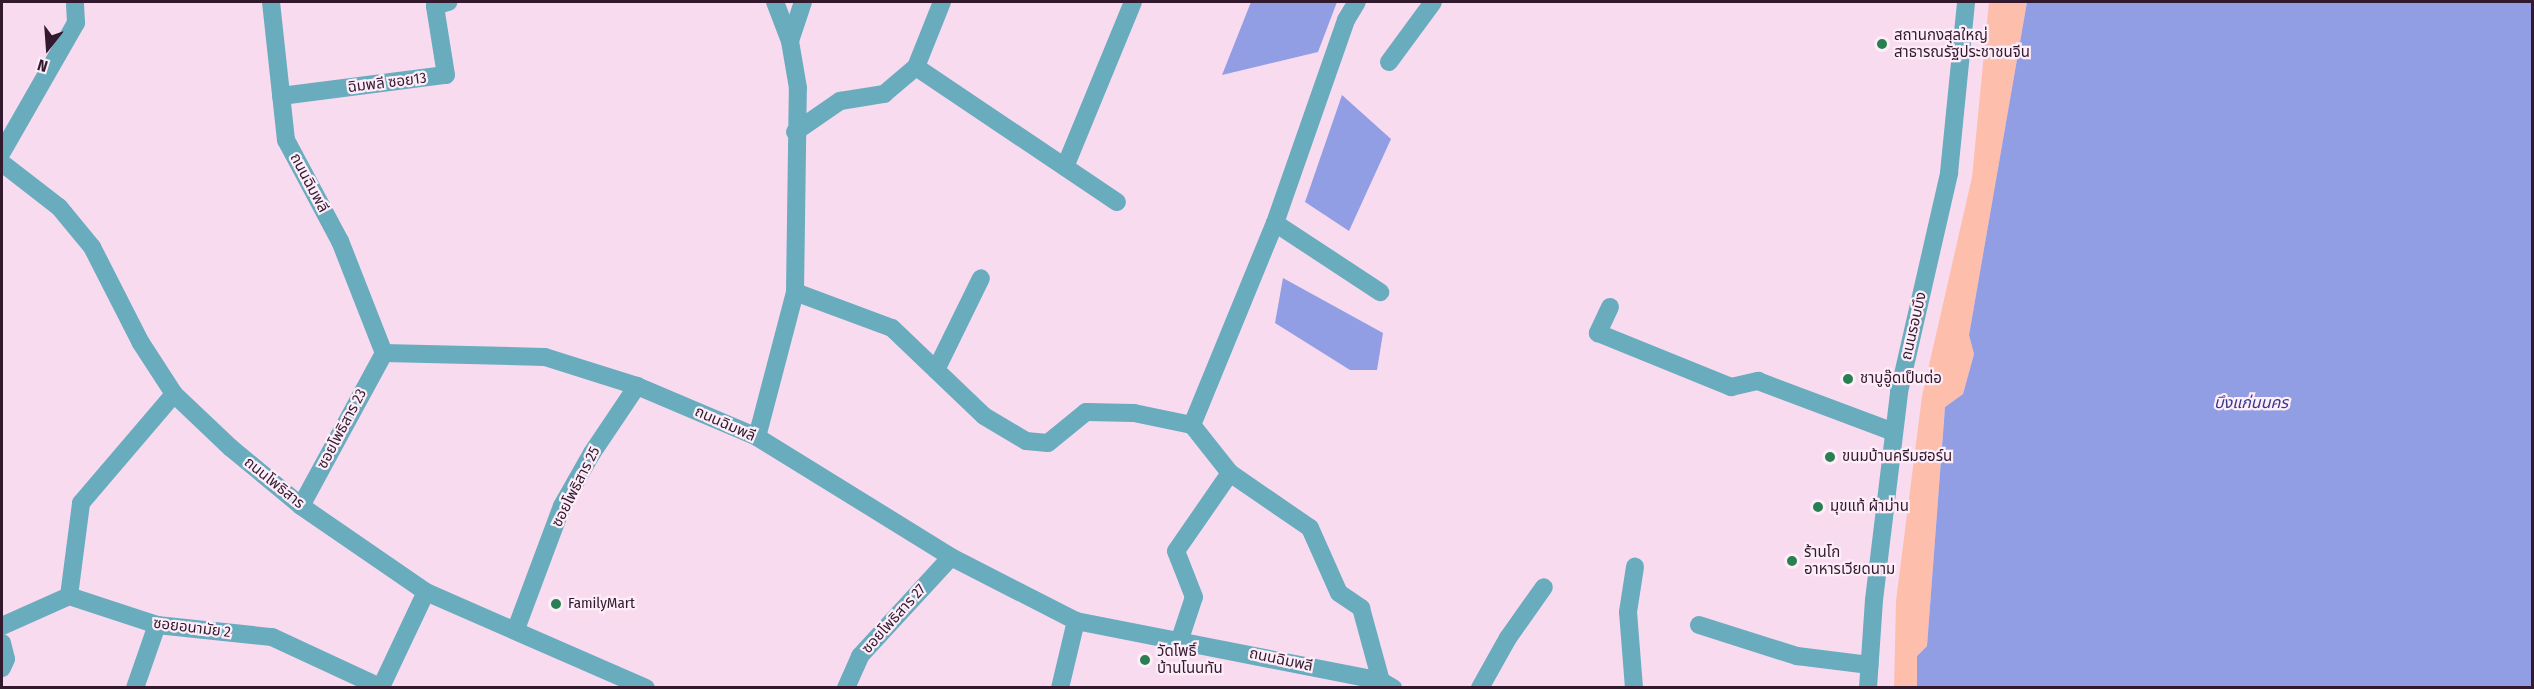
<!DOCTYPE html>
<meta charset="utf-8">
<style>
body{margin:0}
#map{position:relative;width:2534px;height:689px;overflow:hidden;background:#f9dbf0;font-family:"Fira Sans Condensed","Noto Sans Thai",sans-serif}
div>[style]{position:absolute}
.green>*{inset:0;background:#febeac}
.water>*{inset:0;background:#929ee4}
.minor>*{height:18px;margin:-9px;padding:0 9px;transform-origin:9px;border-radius:9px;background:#68acbe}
.dots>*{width:16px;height:16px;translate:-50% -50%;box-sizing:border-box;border:3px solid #fcedf8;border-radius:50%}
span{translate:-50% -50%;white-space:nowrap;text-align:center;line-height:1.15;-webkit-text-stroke:4.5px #fcedf8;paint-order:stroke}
.poi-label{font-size:15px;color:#33192d}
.left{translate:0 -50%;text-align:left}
.street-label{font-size:15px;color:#33192d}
.water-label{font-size:16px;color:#34388a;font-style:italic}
.frame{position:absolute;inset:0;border:3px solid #33192d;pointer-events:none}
.north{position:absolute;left:18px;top:18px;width:60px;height:60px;-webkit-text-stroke:4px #fcedf8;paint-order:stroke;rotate:197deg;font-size:16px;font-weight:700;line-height:24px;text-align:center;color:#33192d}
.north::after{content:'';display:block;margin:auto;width:21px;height:27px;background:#33192d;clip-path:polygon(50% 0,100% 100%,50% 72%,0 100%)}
</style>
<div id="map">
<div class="green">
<i style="clip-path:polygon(1989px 2px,2027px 2px,1969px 335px,1974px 354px,1963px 394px,1945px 407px,1927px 646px,1917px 656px,1917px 687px,1894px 688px,1896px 601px,1922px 396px,1972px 177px)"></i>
</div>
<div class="water">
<i style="clip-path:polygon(1251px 2px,1337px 2px,1318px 52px,1222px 75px)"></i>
<i style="clip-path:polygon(2027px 2px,2532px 2px,2532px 687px,1917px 687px,1917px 656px,1927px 646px,1945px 407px,1963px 394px,1974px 354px,1969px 335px)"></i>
<i style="clip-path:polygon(1342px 95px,1391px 139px,1349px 231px,1305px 202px)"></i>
<i style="clip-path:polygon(1283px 278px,1383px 333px,1377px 370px,1350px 370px,1275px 323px)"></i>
</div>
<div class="minor">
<i style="left:271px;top:2px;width:139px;rotate:83.8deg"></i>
<i style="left:286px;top:140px;width:115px;rotate:61.9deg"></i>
<i style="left:340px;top:241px;width:120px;rotate:68.6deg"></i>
<i style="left:384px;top:353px;width:161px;rotate:1.4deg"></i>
<i style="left:545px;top:357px;width:96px;rotate:17.5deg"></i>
<i style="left:637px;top:386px;width:130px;rotate:23deg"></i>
<i style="left:757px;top:437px;width:228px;rotate:31.7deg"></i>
<i style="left:951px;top:557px;width:140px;rotate:27.1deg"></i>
<i style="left:1076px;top:621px;width:311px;rotate:11.1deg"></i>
<i style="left:1381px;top:681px;width:14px;rotate:30deg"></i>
<i style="left:790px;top:41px;width:41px;rotate:-71.6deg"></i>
<i style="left:1389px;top:62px;width:74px;rotate:-53.7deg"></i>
<i style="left:916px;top:67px;width:242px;rotate:33.9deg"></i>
<i style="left:281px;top:96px;width:166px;rotate:-7.3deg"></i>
<i style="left:446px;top:75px;width:70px;rotate:-99.1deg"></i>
<i style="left:435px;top:6px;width:14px;rotate:-17deg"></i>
<i style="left:795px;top:132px;width:55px;rotate:-34.6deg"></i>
<i style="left:840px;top:101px;width:45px;rotate:-9deg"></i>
<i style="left:884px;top:94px;width:42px;rotate:-40.2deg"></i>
<i style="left:916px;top:67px;width:70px;rotate:-68.2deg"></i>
<i style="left:2px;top:152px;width:149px;rotate:-60.2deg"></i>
<i style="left:76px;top:23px;width:21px;rotate:-93deg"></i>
<i style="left:2px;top:163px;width:72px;rotate:37.7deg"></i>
<i style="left:59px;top:207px;width:52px;rotate:50.5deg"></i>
<i style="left:92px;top:247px;width:108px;rotate:63deg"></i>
<i style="left:141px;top:343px;width:61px;rotate:57.1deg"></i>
<i style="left:174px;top:394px;width:79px;rotate:43.5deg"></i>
<i style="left:231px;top:448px;width:91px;rotate:39.6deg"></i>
<i style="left:301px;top:506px;width:152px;rotate:34.5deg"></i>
<i style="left:426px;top:592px;width:240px;rotate:23.6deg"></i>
<i style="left:1065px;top:167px;width:178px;rotate:-67.6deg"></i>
<i style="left:1275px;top:223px;width:126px;rotate:33.3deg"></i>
<i style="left:795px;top:292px;width:103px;rotate:20.4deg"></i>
<i style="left:892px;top:328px;width:127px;rotate:43.7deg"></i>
<i style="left:984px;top:416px;width:49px;rotate:30.8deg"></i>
<i style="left:1026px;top:441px;width:22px;rotate:5deg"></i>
<i style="left:1048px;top:443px;width:49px;rotate:-39.2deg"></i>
<i style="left:1086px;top:412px;width:48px;rotate:1.2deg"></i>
<i style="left:1134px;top:413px;width:59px;rotate:11.7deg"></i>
<i style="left:1192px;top:425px;width:61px;rotate:51.6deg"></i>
<i style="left:1230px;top:473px;width:97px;rotate:34.5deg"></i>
<i style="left:1310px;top:528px;width:71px;rotate:66deg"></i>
<i style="left:1339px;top:593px;width:27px;rotate:34deg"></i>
<i style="left:1361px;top:608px;width:76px;rotate:74.7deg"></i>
<i style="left:1610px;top:307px;width:29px;rotate:115deg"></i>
<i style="left:1598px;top:333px;width:144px;rotate:22.1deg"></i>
<i style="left:1731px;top:387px;width:28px;rotate:-13deg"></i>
<i style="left:1758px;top:381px;width:145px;rotate:20.6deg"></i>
<i style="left:936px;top:370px;width:102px;rotate:-63.9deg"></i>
<i style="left:1192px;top:425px;width:218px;rotate:-67.7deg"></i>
<i style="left:1275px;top:223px;width:215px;rotate:-70.7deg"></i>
<i style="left:1346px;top:20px;width:21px;rotate:-59deg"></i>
<i style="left:757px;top:437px;width:150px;rotate:-75.3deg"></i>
<i style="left:795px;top:292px;width:204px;rotate:-89.2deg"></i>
<i style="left:798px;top:88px;width:48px;rotate:-99.7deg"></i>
<i style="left:790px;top:41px;width:42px;rotate:-111deg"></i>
<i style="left:301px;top:506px;width:174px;rotate:-61.5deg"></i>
<i style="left:69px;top:596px;width:94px;rotate:-82.6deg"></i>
<i style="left:81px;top:503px;width:143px;rotate:-49.5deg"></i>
<i style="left:1699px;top:625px;width:103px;rotate:17.6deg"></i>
<i style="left:1797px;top:656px;width:73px;rotate:7.1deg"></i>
<i style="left:2px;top:626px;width:73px;rotate:-24.1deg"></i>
<i style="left:69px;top:596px;width:93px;rotate:18.2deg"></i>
<i style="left:157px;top:625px;width:116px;rotate:6deg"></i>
<i style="left:272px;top:637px;width:121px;rotate:24.9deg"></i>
<i style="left:516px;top:629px;width:131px;rotate:-69.5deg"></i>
<i style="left:562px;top:506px;width:61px;rotate:-60.5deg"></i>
<i style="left:592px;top:453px;width:81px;rotate:-56.1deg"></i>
<i style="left:1180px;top:639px;width:44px;rotate:-71.6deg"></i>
<i style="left:1194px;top:597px;width:49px;rotate:-111.4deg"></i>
<i style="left:1176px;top:551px;width:95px;rotate:-55.3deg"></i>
<i style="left:2px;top:643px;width:16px;rotate:76deg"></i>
<i style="left:6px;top:659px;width:10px;rotate:114deg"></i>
<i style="left:381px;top:687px;width:105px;rotate:-64.7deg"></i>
<i style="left:135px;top:688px;width:67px;rotate:-70.8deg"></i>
<i style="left:846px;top:688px;width:35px;rotate:-66deg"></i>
<i style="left:860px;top:656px;width:134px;rotate:-47.4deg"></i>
<i style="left:1060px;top:688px;width:69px;rotate:-76.6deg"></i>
<i style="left:1480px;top:688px;width:57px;rotate:-60.8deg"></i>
<i style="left:1508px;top:638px;width:62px;rotate:-54.8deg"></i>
<i style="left:1634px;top:688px;width:76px;rotate:-94.5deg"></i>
<i style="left:1628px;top:612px;width:46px;rotate:-81.2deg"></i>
<i style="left:1868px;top:688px;width:88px;rotate:-86.1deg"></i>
<i style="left:1874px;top:600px;width:209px;rotate:-83.1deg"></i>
<i style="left:1899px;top:392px;width:225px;rotate:-77.1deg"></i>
<i style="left:1949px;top:173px;width:172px;rotate:-84.3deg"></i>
</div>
<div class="dots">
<i style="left:1882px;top:44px;background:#2a7f52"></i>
<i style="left:1848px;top:379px;background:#2a7f52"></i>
<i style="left:1830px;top:457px;background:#2a7f52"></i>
<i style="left:1818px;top:507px;background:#2a7f52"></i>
<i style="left:1792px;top:561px;background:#2a7f52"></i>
<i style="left:556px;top:604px;background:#2a7f52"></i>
<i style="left:1145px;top:660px;background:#2a7f52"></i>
</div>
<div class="poi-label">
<span class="left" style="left:1894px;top:44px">สถานกงสุลใหญ่<br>สาธารณรัฐประชาชนจีน</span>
<span class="left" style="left:1860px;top:379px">ชาบูอู๊ดเป็นต่อ</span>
<span class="left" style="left:1842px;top:457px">ขนมบ้านครีมฮอร์น</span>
<span class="left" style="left:1830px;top:507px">มุขแท้ ผ้าม่าน</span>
<span class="left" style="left:1804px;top:561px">ร้านโก<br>อาหารเวียดนาม</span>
<span class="left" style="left:568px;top:604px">FamilyMart</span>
<span class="left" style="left:1157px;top:660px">วัดโพธิ์<br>บ้านโนนทัน</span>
</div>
<div class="street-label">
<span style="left:387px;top:83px;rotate:-7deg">ฉิมพลี ซอย13</span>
<span style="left:309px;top:183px;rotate:62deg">ถนนฉิมพลี</span>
<span style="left:1914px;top:326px;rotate:-77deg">ถนนรอบบึง</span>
<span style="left:725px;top:424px;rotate:24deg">ถนนฉิมพลี</span>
<span style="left:342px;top:429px;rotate:-62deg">ซอยโพธิสาร 23</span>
<span style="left:274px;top:483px;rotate:39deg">ถนนโพธิสาร</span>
<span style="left:576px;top:487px;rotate:-63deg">ซอยโพธิสาร 25</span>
<span style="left:894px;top:619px;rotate:-48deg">ซอยโพธิสาร 27</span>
<span style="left:192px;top:628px;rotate:7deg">ซอยอนามัย 2</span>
<span style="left:1281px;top:660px;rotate:12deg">ถนนฉิมพลี</span>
</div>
<div class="water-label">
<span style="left:2251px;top:403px">บึงแก่นนคร</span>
</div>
<div class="frame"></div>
<div class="north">N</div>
</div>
